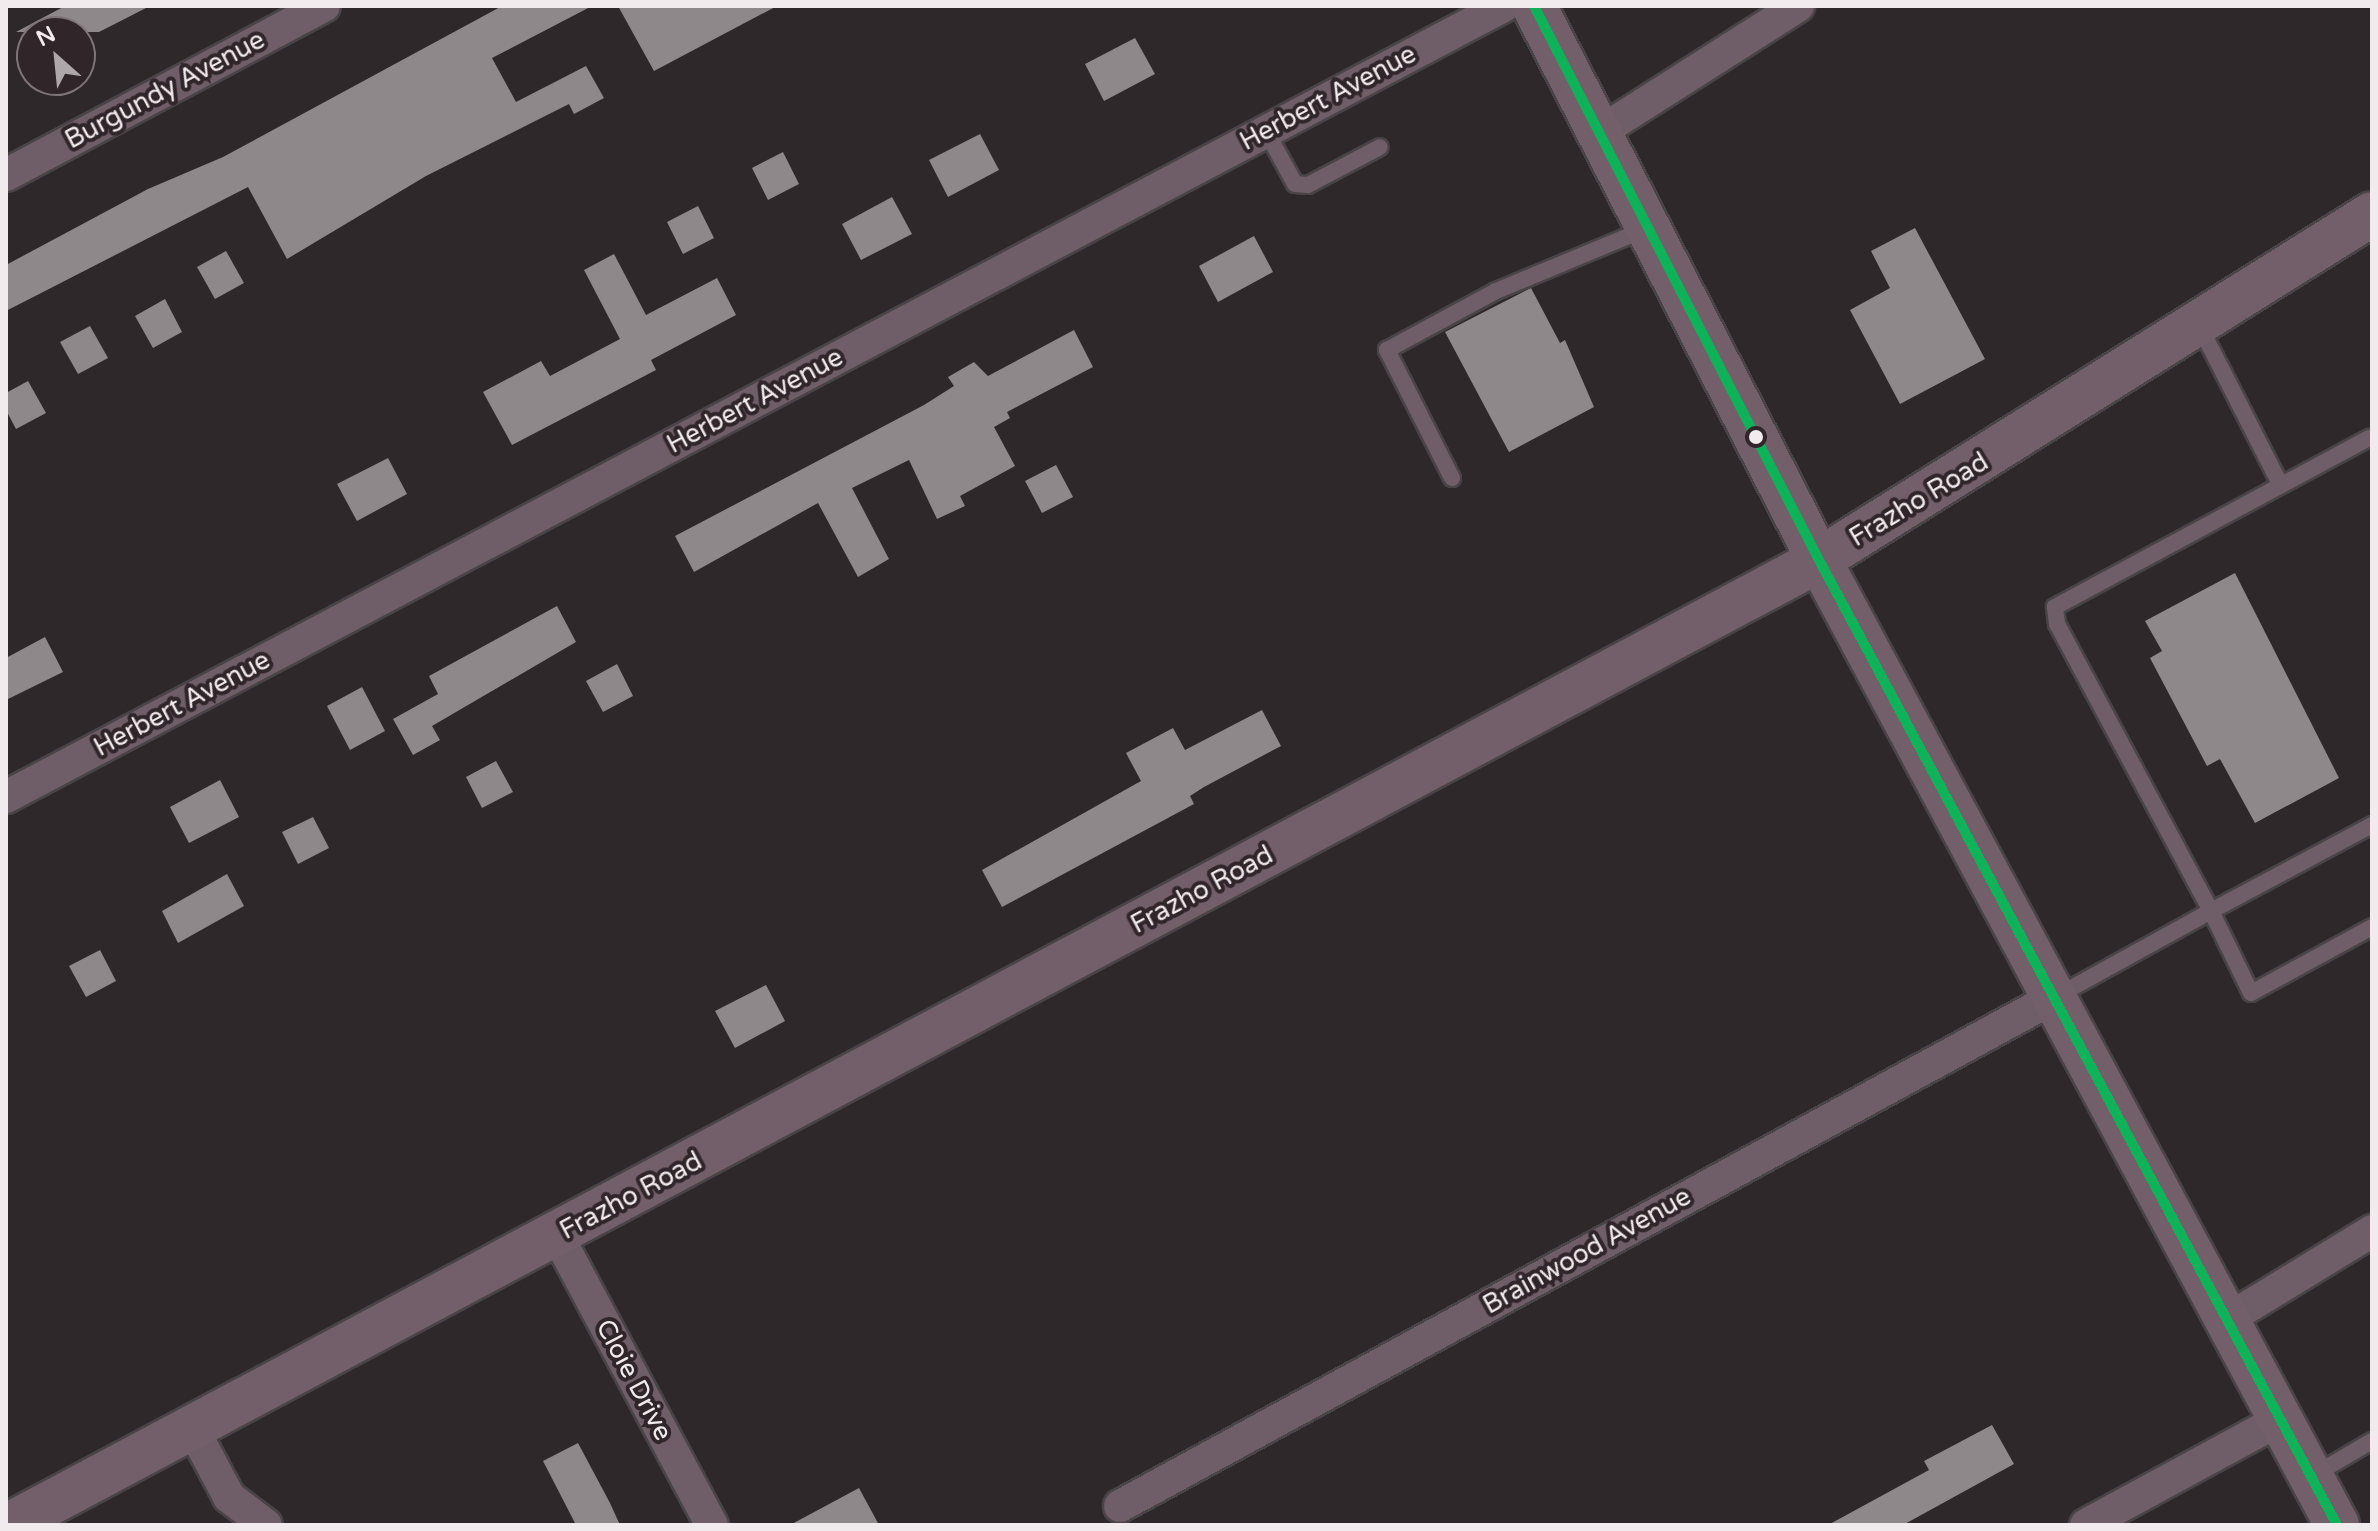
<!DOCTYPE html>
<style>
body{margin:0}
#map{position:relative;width:2378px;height:1531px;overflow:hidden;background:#2e282b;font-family:"Varela Round",sans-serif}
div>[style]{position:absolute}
.building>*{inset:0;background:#8e888b}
.roads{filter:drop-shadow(2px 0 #494446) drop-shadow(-2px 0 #494446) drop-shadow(0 2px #494446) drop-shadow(0 -2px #494446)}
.lane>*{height:16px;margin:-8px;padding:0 8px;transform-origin:8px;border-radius:8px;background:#6f5e67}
.street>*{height:32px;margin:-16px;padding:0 16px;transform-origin:16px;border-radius:16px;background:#6f5e67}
.secondary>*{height:44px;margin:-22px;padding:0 22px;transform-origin:22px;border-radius:22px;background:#735f69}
.bus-1>*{height:10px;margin:-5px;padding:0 5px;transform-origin:5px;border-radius:5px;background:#0db259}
.dots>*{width:22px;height:22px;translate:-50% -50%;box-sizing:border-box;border:4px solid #30262a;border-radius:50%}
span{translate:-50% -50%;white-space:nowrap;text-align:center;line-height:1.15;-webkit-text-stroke:8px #30262a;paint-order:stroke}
.street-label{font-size:26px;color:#f2ebee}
.frame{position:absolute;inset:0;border:8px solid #f2ebee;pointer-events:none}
.north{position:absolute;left:16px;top:16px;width:80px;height:80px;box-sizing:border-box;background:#30262a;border:2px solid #7e7578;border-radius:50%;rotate:333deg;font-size:22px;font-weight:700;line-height:32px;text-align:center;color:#f2ebee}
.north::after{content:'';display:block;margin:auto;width:28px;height:36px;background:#ada7aa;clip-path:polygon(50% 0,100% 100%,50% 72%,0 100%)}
</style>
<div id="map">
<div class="building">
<i style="clip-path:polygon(65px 6px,150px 6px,99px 32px,16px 32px)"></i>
<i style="clip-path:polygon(502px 6px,592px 6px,492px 58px,516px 102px,586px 66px,604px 98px,574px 114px,569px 104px,426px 176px,287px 259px,248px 187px,6px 311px,6px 265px,148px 189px,223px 157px)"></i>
<i style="clip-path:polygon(618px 6px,777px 6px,654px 71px)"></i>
<i style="clip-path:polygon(1135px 38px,1155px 74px,1104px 101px,1085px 64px)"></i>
<i style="clip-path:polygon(980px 134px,999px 170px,948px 197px,929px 160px)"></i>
<i style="clip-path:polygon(783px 152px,799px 184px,768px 200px,752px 168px)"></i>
<i style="clip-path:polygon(892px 197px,912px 234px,861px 260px,842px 224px)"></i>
<i style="clip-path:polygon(698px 206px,714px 238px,683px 254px,667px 222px)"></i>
<i style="clip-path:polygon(1915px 228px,1985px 359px,1900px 404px,1850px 310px,1890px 288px,1871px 251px)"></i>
<i style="clip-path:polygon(1254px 236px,1273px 272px,1218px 302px,1199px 266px)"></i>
<i style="clip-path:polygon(226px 251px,244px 283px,215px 299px,197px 267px)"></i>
<i style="clip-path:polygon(614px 254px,646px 315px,717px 278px,736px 315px,651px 360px,656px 370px,512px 445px,483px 392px,541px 361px,550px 376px,620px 339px,584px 270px)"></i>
<i style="clip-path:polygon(1531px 288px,1560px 343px,1565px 340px,1594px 407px,1509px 452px,1445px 332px)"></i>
<i style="clip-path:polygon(165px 299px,182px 332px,153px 348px,135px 316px)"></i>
<i style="clip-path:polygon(90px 326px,108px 358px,78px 374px,60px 342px)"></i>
<i style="clip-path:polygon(1074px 330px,1093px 367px,1007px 412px,1010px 418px,994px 427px,1015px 466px,960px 496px,965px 506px,937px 519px,909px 460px,852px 488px,889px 559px,858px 577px,818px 503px,694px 572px,675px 536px,924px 405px,954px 386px,948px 377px,974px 362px,988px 376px)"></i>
<i style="clip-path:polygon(28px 381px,46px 413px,16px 429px,6px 410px,6px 393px)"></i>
<i style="clip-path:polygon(388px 458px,407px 494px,357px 521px,337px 484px)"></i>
<i style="clip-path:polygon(1056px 465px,1073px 497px,1042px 513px,1025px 481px)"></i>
<i style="clip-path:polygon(2235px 573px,2339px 778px,2255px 823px,2220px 759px,2207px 766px,2150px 658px,2162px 651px,2145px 621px)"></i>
<i style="clip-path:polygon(557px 606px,576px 642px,432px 726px,440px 740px,413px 755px,393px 719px,438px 694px,429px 676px)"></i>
<i style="clip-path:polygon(45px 637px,63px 672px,6px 700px,6px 658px)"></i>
<i style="clip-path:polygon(617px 664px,633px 696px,603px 712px,586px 681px)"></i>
<i style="clip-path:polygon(362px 687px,385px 731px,350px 750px,327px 706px)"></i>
<i style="clip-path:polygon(1262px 710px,1281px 746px,1204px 787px,1190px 796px,1194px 804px,1002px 907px,982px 870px,1141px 781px,1126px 753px,1173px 728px,1185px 750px)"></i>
<i style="clip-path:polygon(496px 761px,513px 792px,482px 808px,466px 777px)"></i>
<i style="clip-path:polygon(220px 780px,239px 817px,189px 843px,170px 807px)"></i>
<i style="clip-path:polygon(313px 817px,329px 848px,298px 864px,282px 832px)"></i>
<i style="clip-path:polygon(227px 874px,244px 906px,178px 943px,162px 911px)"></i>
<i style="clip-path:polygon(100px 950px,116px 981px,86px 997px,69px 966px)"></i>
<i style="clip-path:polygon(766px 985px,785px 1021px,735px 1048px,715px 1011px)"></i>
<i style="clip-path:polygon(1992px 1425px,2014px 1464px,1903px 1525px,1828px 1525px,1929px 1470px,1924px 1461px)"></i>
<i style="clip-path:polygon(578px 1443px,610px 1503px,620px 1525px,576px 1525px,543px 1461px)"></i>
<i style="clip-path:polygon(859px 1488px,879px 1525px,790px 1525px)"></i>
</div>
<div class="roads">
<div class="lane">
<i style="left:1266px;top:131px;width:60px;rotate:61.3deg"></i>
<i style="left:1295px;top:184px;width:13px;rotate:4deg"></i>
<i style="left:1308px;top:185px;width:81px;rotate:-27.8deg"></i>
<i style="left:2199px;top:325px;width:178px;rotate:63deg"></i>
<i style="left:1452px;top:478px;width:144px;rotate:-116.9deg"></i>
<i style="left:1387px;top:350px;width:124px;rotate:-28.4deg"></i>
<i style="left:1496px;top:291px;width:162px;rotate:-22.5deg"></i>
<i style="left:2372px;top:825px;width:183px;rotate:151.9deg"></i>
<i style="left:2211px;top:911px;width:91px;rotate:64deg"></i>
<i style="left:2251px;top:993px;width:138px;rotate:-28.6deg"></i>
<i style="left:2057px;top:996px;width:176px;rotate:-28.9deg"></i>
<i style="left:2211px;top:911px;width:326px;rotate:-118.2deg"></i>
<i style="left:2057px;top:624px;width:17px;rotate:-97deg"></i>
<i style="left:2055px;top:607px;width:357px;rotate:-28.3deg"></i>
<i style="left:2312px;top:1476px;width:69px;rotate:-30.3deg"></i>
</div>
<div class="street">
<i style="left:1600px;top:132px;width:235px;rotate:-32.5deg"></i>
<i style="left:6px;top:175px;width:360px;rotate:-28deg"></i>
<i style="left:6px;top:797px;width:1694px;rotate:-27.84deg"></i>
<i style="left:557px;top:1235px;width:329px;rotate:61.9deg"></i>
<i style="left:2228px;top:1319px;width:169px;rotate:-31.4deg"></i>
<i style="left:193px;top:1429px;width:77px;rotate:62.1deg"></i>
<i style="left:229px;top:1497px;width:46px;rotate:37.1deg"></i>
<i style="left:1120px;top:1506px;width:1065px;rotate:-28.56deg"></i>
<i style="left:2086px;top:1525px;width:220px;rotate:-28.5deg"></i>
</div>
<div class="secondary">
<i style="left:1534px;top:6px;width:623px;rotate:62.78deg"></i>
<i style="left:1819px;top:560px;width:1095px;rotate:61.77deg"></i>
<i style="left:9px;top:1525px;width:2051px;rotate:-28.06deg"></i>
<i style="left:1819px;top:560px;width:652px;rotate:-32.03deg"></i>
</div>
</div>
<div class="bus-1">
<i style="left:1534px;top:6px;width:623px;rotate:62.78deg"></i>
<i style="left:1819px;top:560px;width:1095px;rotate:61.77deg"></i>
</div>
<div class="dots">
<i style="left:1756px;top:437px;background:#f2ebee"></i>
</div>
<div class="street-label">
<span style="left:165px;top:90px;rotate:-28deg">Burgundy Avenue</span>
<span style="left:1328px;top:98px;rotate:-28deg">Herbert Avenue</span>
<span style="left:755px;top:401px;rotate:-28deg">Herbert Avenue</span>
<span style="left:1919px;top:500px;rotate:-31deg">Frazho Road</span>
<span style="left:182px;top:704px;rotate:-28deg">Herbert Avenue</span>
<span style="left:1202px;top:890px;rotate:-28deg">Frazho Road</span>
<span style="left:631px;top:1196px;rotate:-28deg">Frazho Road</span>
<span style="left:1587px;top:1251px;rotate:-29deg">Brainwood Avenue</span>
<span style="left:634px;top:1380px;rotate:62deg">Cloie Drive</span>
</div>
<div class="frame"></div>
<div class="north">N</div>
</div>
